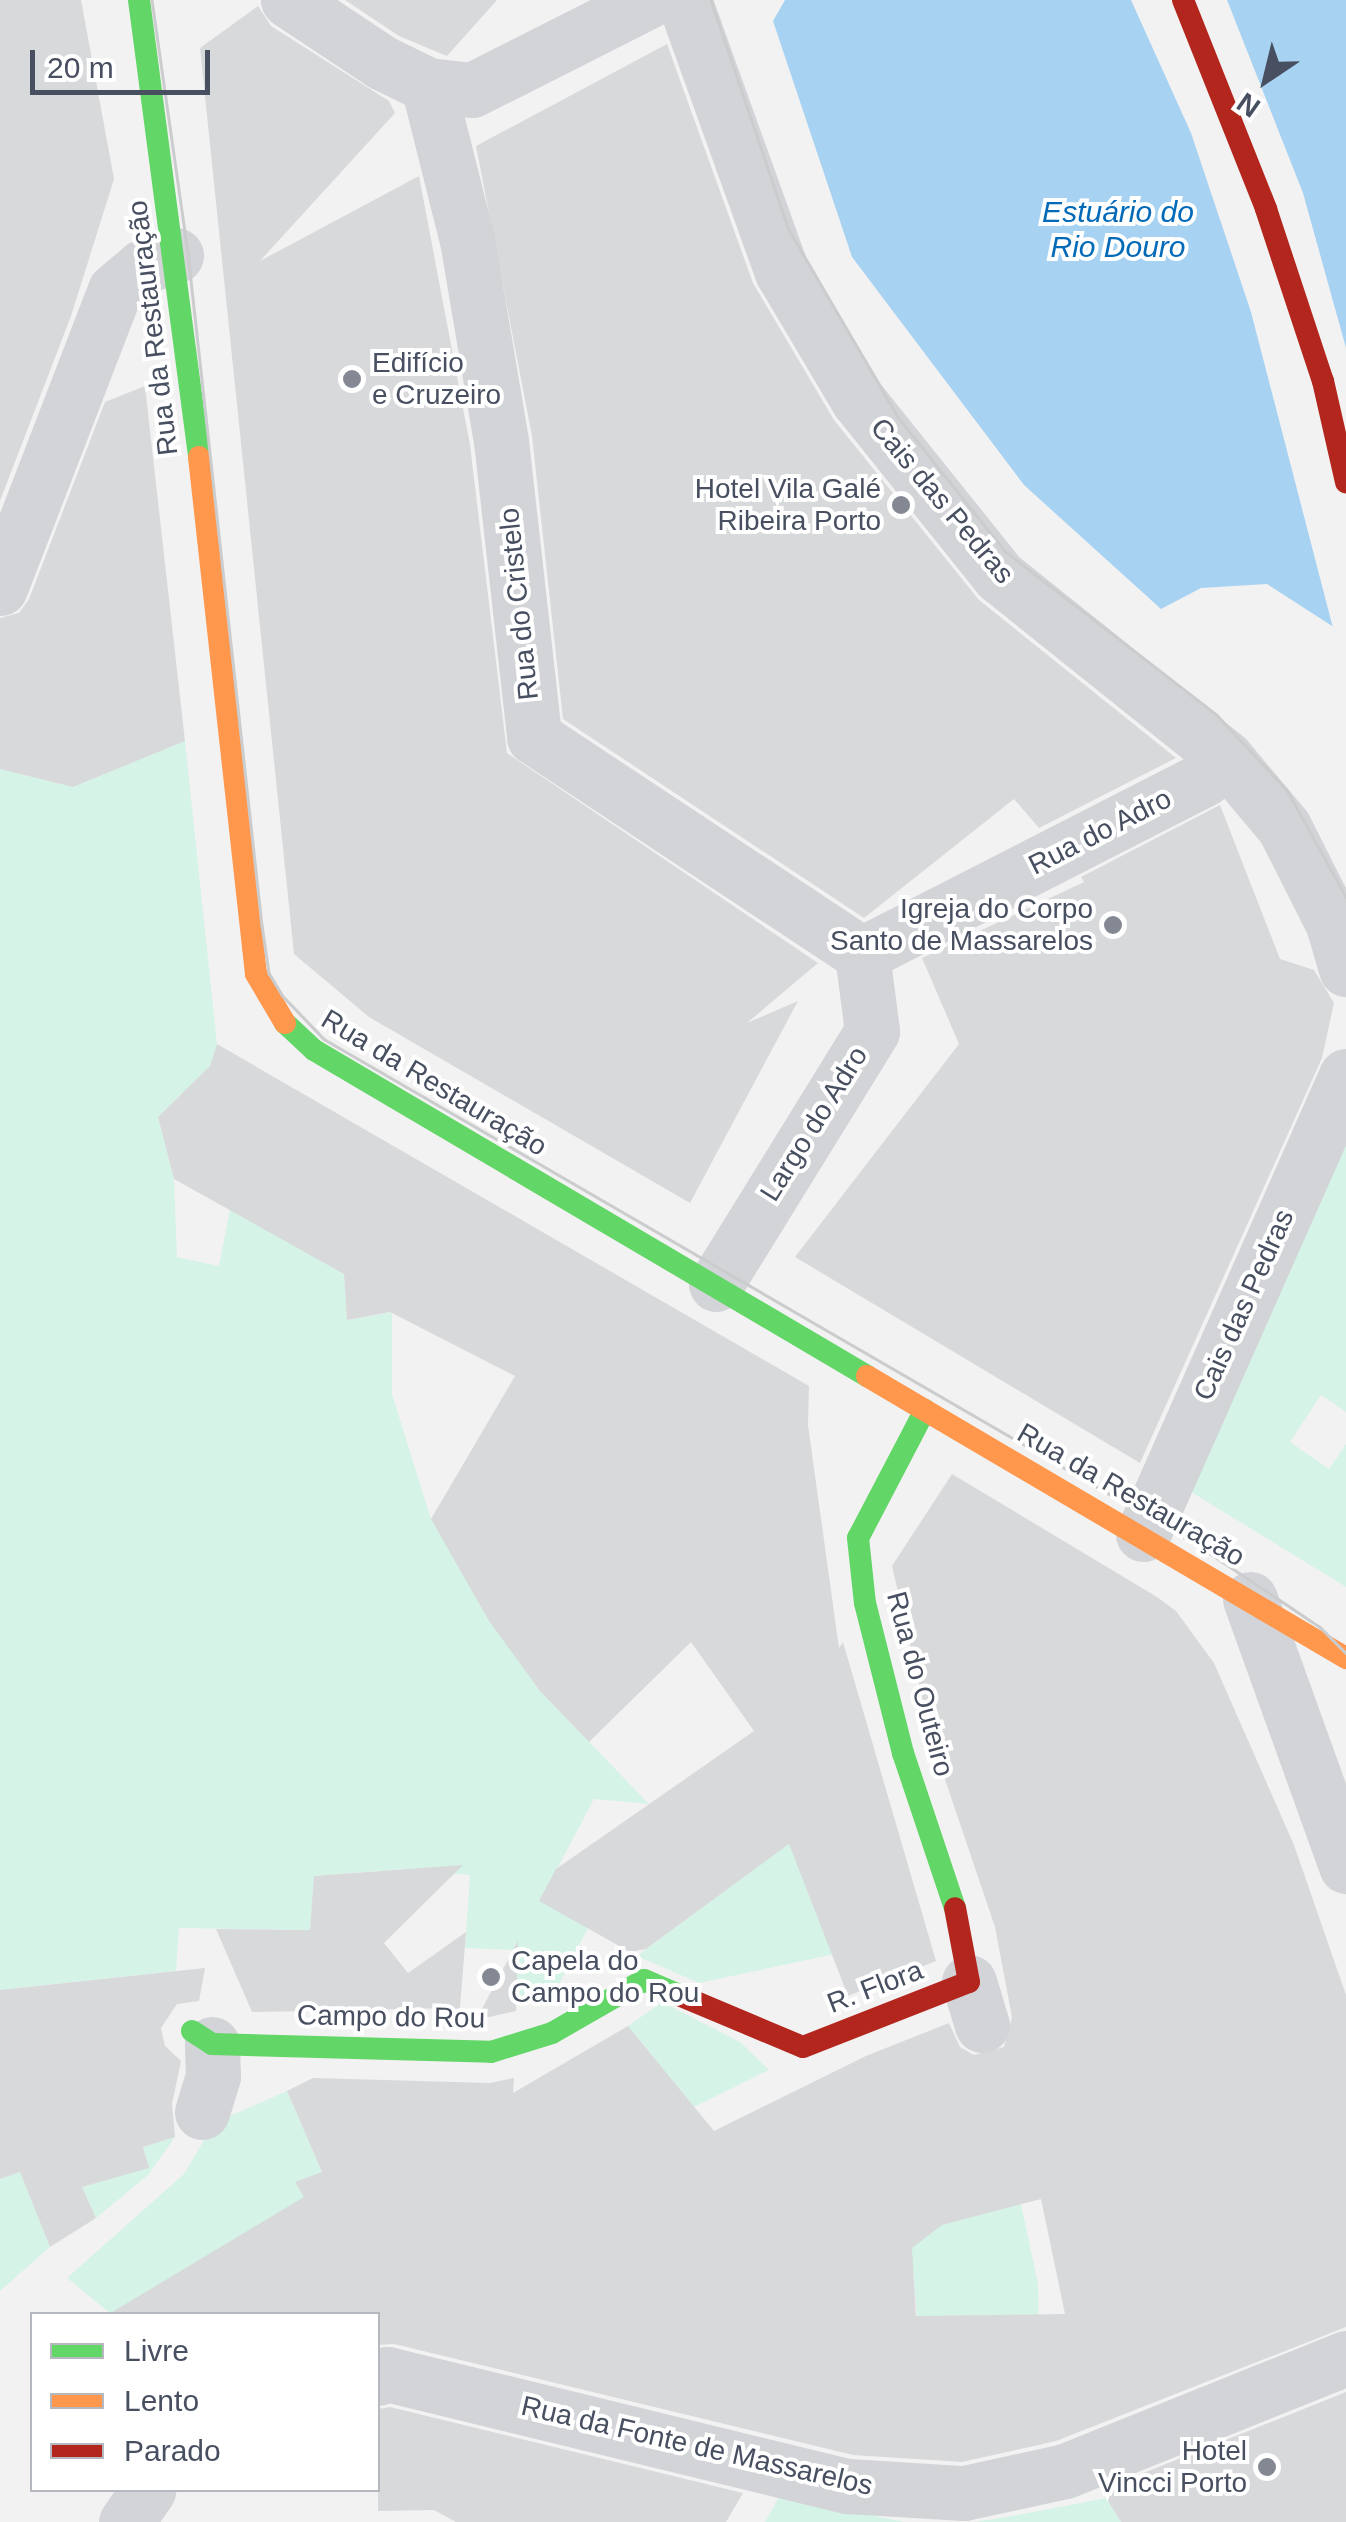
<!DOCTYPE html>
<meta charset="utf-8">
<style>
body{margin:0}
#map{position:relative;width:1346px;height:2522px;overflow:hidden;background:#f3f2f2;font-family:Helvetica,sans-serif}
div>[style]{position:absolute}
.green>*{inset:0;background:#d6f3e7}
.water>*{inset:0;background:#a8d2f2}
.pier>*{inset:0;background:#f3f2f2}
.building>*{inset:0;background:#d8d9db}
.street>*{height:55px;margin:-27.5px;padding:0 27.5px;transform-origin:27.5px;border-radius:27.5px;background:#d3d4d8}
.fast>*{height:22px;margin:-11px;padding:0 11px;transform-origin:11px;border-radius:11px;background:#63d668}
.slow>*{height:22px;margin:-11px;padding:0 11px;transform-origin:11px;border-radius:11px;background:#ff974d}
.jam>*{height:22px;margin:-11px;padding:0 11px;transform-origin:11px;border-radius:11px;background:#b3261e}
.tram>*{height:2.5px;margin:-1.25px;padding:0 1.25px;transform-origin:1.25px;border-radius:1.25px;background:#cbccce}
.dots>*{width:28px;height:28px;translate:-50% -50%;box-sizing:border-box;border:5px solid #fff;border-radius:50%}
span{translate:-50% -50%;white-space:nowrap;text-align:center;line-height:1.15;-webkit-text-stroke:8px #fff;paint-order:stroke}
.street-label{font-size:28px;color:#474f60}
.poi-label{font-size:28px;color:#474f60}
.left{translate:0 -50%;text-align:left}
.right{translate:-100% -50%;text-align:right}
.water-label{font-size:30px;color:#036ab8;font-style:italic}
.legend{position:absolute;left:30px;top:2312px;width:350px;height:180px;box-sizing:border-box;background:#fff;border:2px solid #b5b9bf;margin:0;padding:12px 18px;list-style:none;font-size:30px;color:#474f60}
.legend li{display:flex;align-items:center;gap:20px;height:50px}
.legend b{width:50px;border:2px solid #b5b9bf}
.north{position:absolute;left:1216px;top:30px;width:100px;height:100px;-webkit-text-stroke:8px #fff;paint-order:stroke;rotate:215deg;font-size:28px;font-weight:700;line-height:40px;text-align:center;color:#474f60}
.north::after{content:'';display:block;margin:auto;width:35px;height:45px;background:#474f60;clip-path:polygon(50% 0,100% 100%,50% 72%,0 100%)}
.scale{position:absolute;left:30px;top:50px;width:180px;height:45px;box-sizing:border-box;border:5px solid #474f60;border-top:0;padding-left:12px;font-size:30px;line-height:35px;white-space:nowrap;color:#474f60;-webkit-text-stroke:8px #fff;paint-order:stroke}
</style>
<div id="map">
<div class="green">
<i style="clip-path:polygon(185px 741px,217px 1044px,201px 1099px,182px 1093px,158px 1117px,174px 1179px,177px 1257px,219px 1266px,230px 1209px,344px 1274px,347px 1320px,392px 1312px,392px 1394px,431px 1519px,540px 1691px,649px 1804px,594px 1799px,540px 1901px,589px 1926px,551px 2000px,516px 2003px,518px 1950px,465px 1948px,470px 1875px,406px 1869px,315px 1876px,310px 1930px,179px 1928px,176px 1971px,8px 1989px,0 2044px,0 769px,73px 787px)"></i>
<i style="clip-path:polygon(1346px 1133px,1346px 1412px,1321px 1395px,1290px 1442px,1329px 1469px,1346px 1444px,1346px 1587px,1183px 1487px)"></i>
<i style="clip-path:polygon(789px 1843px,835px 1954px,699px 1983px,637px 1956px)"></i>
<i style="clip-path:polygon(662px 2002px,740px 2042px,769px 2070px,694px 2107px,628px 2026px)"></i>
<i style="clip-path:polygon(287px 2091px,322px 2172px,296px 2182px,314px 2215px,184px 2269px,130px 2314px,111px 2314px,67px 2278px,184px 2174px,214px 2123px)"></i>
<i style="clip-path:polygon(175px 2137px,148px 2175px,96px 2218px,74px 2170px,148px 2167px,143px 2147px)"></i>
<i style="clip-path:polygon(20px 2172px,50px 2247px,0 2291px,0 2179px)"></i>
<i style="clip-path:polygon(1021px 2204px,1038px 2284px,1039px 2325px,917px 2316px,913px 2270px,875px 2257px,942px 2225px)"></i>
<i style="clip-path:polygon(779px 2497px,905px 2522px,765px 2522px)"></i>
<i style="clip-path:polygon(1106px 2498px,1121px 2522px,975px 2522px,1018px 2515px)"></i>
</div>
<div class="water">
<i style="clip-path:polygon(785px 0,1346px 0,1346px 635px,1267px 584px,1201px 588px,1161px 609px,1024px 485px,852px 257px,773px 21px)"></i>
</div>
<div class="pier">
<i style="clip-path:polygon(1131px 0,1227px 0,1303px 193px,1346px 348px,1346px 640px,1333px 628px,1251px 312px,1191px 133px)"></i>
</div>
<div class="building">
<i style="clip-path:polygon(0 0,81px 0,114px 179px,71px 316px,0 501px)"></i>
<i style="clip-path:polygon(345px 0,497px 0,447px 56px,399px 36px)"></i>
<i style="clip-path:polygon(258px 6px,271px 26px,389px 101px,395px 113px,260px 261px,419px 176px,470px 445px,507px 753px,818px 963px,747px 1023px,798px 1001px,690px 1203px,369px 1017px,294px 954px,200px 48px)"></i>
<i style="clip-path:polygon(667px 44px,753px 283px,834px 420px,979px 600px,1176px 758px,1039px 828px,1014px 799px,864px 918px,563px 719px,532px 436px,476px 146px)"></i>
<i style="clip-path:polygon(145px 386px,185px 741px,73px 787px,0 769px,0 618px,19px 613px,29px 599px,105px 402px)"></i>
<i style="clip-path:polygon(1220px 805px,1280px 959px,1314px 970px,1334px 1003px,1322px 1058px,1140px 1463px,795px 1257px,959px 1044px,922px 958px,1084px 882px,1081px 877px)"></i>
<i style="clip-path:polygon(217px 1044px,809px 1386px,808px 1425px,839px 1648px,843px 1642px,936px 1961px,848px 1996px,789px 1844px,646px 1949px,630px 1952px,539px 1901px,556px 1869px,754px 1731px,691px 1642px,589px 1742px,540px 1691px,489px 1621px,431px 1519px,515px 1376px,390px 1312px,347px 1320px,344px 1274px,174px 1179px,158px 1117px,210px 1066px)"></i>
<i style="clip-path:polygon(evenodd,952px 1474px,1157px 1597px,1176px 1611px,1214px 1663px,1294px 1845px,1346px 1995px,1346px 2327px,1056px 2441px,962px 2462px,853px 2455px,394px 2344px,378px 2345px,378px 2314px,109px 2314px,304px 2197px,295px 2182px,322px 2172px,287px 2091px,313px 2078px,490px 2083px,514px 2078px,513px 2093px,628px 2026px,714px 2131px,866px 2056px,949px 2023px,960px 2047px,974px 2055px,1004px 2047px,1012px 2017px,995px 1927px,933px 1744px,892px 1566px,952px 1474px,1041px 2199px,1065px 2314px,916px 2316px,912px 2248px,942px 2225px,1041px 2199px)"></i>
<i style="clip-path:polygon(463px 1865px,384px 1943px,408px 1973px,466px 1932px,459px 2020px,433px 2019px,456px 2008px,252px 2012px,216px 1929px,310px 1930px,314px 1876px)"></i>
<i style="clip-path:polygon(518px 1941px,516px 2011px,476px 2020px)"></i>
<i style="clip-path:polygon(205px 1968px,199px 2001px,177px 2004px,161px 2028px,165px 2046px,181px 2061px,172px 2104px,175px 2137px,143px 2147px,149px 2168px,82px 2187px,96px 2218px,50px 2247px,20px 2172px,0 2179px,0 1990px)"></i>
<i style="clip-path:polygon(1346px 2392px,1346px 2522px,1121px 2522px,1101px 2490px)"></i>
<i style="clip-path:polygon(390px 2407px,743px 2493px,726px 2522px,456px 2522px,434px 2510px,378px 2511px,378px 2409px)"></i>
</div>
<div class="street">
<i style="left:288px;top:0;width:114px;rotate:33.6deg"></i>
<i style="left:383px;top:63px;width:50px;rotate:26.1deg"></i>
<i style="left:428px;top:85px;width:44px;rotate:6.5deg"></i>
<i style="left:472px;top:90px;width:199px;rotate:-26.8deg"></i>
<i style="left:684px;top:0;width:289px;rotate:70.2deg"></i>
<i style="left:782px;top:272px;width:149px;rotate:59.3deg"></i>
<i style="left:858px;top:400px;width:226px;rotate:51.3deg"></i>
<i style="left:999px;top:576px;width:291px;rotate:38.7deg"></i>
<i style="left:1226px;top:758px;width:90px;rotate:50deg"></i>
<i style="left:1284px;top:827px;width:109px;rotate:63.2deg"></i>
<i style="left:1333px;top:924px;width:47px;rotate:73.9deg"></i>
<i style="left:428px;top:85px;width:160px;rotate:75.9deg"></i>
<i style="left:467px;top:240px;width:204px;rotate:80.4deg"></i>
<i style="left:501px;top:441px;width:298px;rotate:83.6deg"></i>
<i style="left:534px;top:737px;width:393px;rotate:33.5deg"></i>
<i style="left:0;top:588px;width:319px;rotate:-68.9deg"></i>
<i style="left:115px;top:290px;width:35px;rotate:-40deg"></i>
<i style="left:142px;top:267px;width:36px;rotate:-19deg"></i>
<i style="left:862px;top:954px;width:384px;rotate:-27.1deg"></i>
<i style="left:1204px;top:779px;width:30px;rotate:-44deg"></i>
<i style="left:716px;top:1284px;width:297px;rotate:-58.3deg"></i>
<i style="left:872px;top:1031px;width:78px;rotate:-97.4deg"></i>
<i style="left:1143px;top:1534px;width:501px;rotate:-66.1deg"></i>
<i style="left:1250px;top:1599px;width:284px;rotate:70.2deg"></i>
<i style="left:969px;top:1982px;width:45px;rotate:73.2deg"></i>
<i style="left:202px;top:2112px;width:38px;rotate:-73deg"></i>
<i style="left:213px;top:2076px;width:32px;rotate:-92deg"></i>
<i style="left:378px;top:2378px;width:10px;rotate:-24deg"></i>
<i style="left:387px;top:2374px;width:474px;rotate:13.7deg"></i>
<i style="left:848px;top:2486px;width:116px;rotate:3.5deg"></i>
<i style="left:964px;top:2493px;width:103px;rotate:-12.3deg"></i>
<i style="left:1065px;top:2471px;width:303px;rotate:-21.9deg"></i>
<i style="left:126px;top:2522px;width:39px;rotate:-55deg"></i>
</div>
<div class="fast">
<i style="left:139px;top:0;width:461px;rotate:82.5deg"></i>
<i style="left:285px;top:1023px;width:40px;rotate:43deg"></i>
<i style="left:314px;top:1050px;width:642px;rotate:30.52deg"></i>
<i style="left:925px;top:1410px;width:144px;rotate:117.6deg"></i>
<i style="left:858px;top:1538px;width:65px;rotate:83.9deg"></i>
<i style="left:865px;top:1603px;width:155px;rotate:75.8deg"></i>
<i style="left:903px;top:1753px;width:163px;rotate:71.5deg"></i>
<i style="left:192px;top:2031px;width:24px;rotate:33deg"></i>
<i style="left:212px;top:2044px;width:279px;rotate:1.6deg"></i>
<i style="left:491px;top:2052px;width:64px;rotate:-17.3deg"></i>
<i style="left:552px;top:2033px;width:106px;rotate:-29.9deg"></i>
<i style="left:644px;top:1980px;width:38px;rotate:23deg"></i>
</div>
<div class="slow">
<i style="left:199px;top:457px;width:520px;rotate:83.71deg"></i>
<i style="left:256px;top:974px;width:57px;rotate:59.4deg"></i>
<i style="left:867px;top:1376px;width:556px;rotate:30.49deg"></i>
</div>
<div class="jam">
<i style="left:1183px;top:0;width:225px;rotate:68.3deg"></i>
<i style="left:1266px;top:209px;width:181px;rotate:71.7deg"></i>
<i style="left:1323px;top:381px;width:104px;rotate:77.2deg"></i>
<i style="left:679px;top:1995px;width:134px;rotate:22.8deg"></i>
<i style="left:803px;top:2047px;width:178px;rotate:-21.4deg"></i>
<i style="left:969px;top:1982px;width:75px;rotate:-100.7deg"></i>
</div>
<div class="tram">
<i style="left:152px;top:0;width:256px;rotate:81.9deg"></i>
<i style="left:188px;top:253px;width:676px;rotate:83.72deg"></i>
<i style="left:262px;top:925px;width:49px;rotate:81.7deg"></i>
<i style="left:269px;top:973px;width:26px;rotate:59deg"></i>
<i style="left:282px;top:995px;width:61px;rotate:46.3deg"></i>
<i style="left:324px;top:1039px;width:1011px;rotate:30.09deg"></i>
<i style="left:1199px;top:1546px;width:146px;rotate:33.8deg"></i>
<i style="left:1320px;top:1627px;width:37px;rotate:45deg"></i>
<i style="left:711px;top:0;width:241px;rotate:71.3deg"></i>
<i style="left:788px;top:228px;width:219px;rotate:59.8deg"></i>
<i style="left:898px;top:417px;width:171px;rotate:51.4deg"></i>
<i style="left:1005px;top:551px;width:268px;rotate:37.7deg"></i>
<i style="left:1217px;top:715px;width:103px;rotate:47deg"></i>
<i style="left:1287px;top:790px;width:122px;rotate:61.1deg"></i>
</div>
<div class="dots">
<i style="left:352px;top:379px;background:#838893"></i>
<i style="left:901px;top:505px;background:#838893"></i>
<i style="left:1113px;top:925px;background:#838893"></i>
<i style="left:491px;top:1977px;background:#838893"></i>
<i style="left:1267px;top:2467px;background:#838893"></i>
</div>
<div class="street-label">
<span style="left:153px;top:328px;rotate:-97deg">Rua da Restauração</span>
<span style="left:942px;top:501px;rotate:50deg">Cais das Pedras</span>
<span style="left:519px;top:604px;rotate:-96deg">Rua do Cristelo</span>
<span style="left:1100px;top:832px;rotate:-27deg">Rua do Adro</span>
<span style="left:434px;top:1083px;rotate:31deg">Rua da Restauração</span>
<span style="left:814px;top:1124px;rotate:-58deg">Largo do Adro</span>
<span style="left:1244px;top:1305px;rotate:-66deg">Cais das Pedras</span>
<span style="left:1131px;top:1495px;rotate:30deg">Rua da Restauração</span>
<span style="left:920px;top:1684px;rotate:75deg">Rua do Outeiro</span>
<span style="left:875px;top:1987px;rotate:-21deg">R. Flora</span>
<span style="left:391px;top:2017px;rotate:1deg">Campo do Rou</span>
<span style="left:697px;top:2446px;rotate:13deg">Rua da Fonte de Massarelos</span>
</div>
<div class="poi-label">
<span class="left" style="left:372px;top:379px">Edifício<br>e Cruzeiro</span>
<span class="right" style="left:881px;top:505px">Hotel Vila Galé<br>Ribeira Porto</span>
<span class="right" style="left:1093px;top:925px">Igreja do Corpo<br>Santo de Massarelos</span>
<span class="left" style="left:511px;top:1977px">Capela do<br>Campo do Rou</span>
<span class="right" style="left:1247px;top:2467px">Hotel<br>Vincci Porto</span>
</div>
<div class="water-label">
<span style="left:1118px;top:229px">Estuário do<br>Rio Douro</span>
</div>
<ul class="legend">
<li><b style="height:12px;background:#63d668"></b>Livre</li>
<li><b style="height:12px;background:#ff974d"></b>Lento</li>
<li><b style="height:12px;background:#b3261e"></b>Parado</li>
</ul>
<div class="north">N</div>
<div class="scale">20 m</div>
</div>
